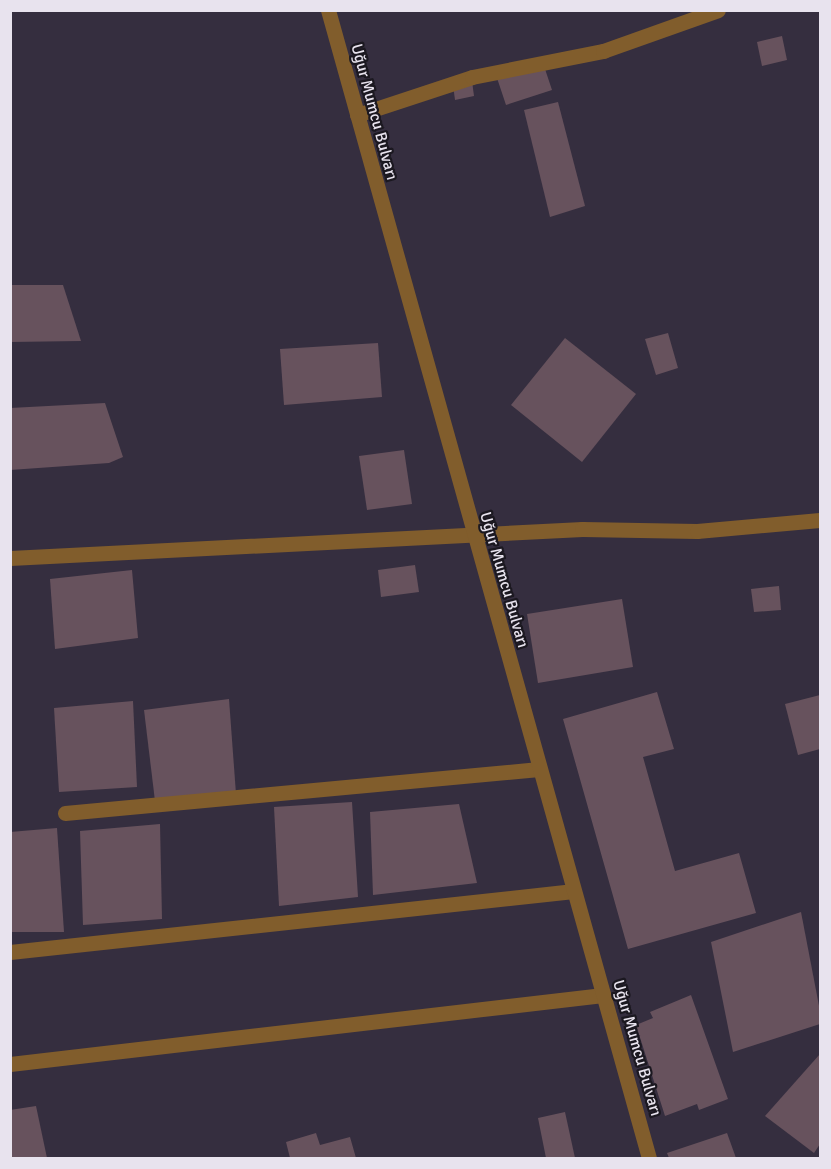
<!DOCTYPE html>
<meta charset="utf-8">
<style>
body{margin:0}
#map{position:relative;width:831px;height:1169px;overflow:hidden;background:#352e3f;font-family:Signika,sans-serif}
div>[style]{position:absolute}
.building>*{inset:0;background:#67525d}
.minor>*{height:15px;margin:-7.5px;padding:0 7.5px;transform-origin:7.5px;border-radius:7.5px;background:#815d2c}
.tertiary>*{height:15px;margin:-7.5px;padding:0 7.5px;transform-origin:7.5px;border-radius:7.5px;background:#815d2c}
span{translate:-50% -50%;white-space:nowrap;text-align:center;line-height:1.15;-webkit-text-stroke:4.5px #1b1820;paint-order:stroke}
.street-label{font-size:16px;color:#e8e3ee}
.frame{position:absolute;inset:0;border:12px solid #e8e3ee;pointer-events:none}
</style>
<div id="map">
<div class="building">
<i style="clip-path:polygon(782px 36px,787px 60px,762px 66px,757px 42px)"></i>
<i style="clip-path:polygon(543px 63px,552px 90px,506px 105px,497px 78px)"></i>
<i style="clip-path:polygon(472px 81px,474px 96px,455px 100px,453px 85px)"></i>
<i style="clip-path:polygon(558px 102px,585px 206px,550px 217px,524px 110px)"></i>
<i style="clip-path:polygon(10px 285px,63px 285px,81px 341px,10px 342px)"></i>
<i style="clip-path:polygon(668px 333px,678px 368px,656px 375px,645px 339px)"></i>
<i style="clip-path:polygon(565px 338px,636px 394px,582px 462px,511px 405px)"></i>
<i style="clip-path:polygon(378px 343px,382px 397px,284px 405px,280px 349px)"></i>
<i style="clip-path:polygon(105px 403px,123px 457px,109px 463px,10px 470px,10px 408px)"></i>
<i style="clip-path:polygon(404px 450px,412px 504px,367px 510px,359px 456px)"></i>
<i style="clip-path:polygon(415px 565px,419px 592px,381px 597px,378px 570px)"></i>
<i style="clip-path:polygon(132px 570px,138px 638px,55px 649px,50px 579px)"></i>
<i style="clip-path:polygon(779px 586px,781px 610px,754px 612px,751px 589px)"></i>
<i style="clip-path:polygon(622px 599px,633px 667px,538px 683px,527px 614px)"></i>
<i style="clip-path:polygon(657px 692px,674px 749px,643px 757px,675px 871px,739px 853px,756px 913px,628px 949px,563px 719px)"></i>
<i style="clip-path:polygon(820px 695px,820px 749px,798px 755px,785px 704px)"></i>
<i style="clip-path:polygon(229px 699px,236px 794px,155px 801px,144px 710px)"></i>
<i style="clip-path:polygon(133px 701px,137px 787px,59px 792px,54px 708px)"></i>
<i style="clip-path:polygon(352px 802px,358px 897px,279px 906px,274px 807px)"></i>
<i style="clip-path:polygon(459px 804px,477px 883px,373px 895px,370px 812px)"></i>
<i style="clip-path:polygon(160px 824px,162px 919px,83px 925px,80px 831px)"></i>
<i style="clip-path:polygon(57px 828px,64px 932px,10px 932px,10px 832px)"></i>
<i style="clip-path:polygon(801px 912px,820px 1011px,820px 1024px,733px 1052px,711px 942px)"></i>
<i style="clip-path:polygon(691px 995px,728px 1099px,699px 1110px,697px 1104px,665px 1116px,636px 1025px,653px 1018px,650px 1012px)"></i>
<i style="clip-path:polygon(820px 1054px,820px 1144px,814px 1153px,765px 1116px)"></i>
<i style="clip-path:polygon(36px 1106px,47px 1158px,10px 1158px,10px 1110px)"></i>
<i style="clip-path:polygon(565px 1112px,575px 1158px,546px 1158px,538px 1118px)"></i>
<i style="clip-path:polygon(316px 1133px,320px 1145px,350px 1137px,356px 1158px,290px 1158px,286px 1142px)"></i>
<i style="clip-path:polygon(727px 1133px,736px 1158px,669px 1158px,667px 1153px)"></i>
</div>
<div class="minor">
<i style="left:357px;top:115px;width:121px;rotate:-18.3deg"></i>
<i style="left:472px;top:77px;width:134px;rotate:-11.2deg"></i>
<i style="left:603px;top:51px;width:122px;rotate:-19.6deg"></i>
<i style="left:10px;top:558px;width:573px;rotate:-2.9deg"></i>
<i style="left:582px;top:529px;width:115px;rotate:1deg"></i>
<i style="left:697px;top:531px;width:123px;rotate:-5.1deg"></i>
<i style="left:65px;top:813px;width:476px;rotate:-5.3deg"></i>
<i style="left:10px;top:952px;width:567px;rotate:-6.17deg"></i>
<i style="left:10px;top:1064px;width:597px;rotate:-6.64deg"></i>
</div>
<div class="tertiary">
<i style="left:328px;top:10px;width:1192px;rotate:74.38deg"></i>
</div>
<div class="street-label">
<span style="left:374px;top:112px;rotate:75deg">Uğur Mumcu Bulvarı</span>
<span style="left:504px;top:580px;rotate:74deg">Uğur Mumcu Bulvarı</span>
<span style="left:637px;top:1048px;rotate:74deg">Uğur Mumcu Bulvarı</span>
</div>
<div class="frame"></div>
</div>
